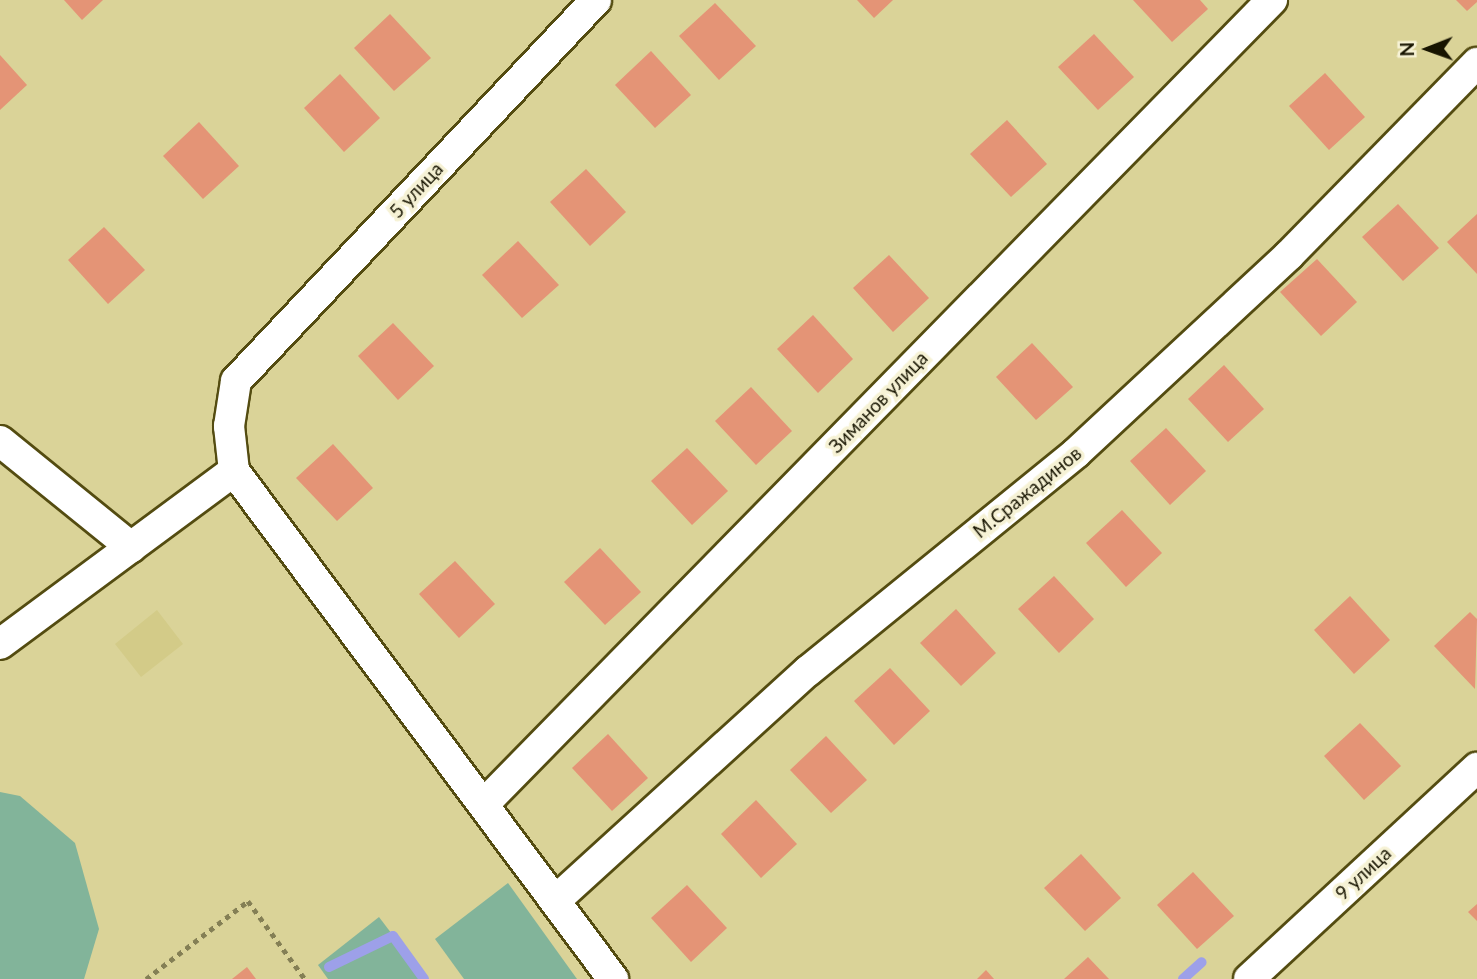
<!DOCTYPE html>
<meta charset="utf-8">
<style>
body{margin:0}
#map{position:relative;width:1477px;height:979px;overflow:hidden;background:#dad398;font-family:Lato,sans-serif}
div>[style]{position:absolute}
.built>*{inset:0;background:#d3cb88}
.green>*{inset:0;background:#82b49a}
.stream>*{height:10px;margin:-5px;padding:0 5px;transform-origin:5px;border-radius:5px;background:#9da0e9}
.building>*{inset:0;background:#e49476}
.path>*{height:4.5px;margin-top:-2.25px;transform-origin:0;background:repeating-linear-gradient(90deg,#847f55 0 5px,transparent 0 10px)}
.roads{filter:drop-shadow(2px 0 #544c11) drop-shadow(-2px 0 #544c11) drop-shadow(0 2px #544c11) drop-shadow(0 -2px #544c11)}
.minor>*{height:30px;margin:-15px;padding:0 15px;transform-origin:15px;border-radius:15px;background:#fff}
span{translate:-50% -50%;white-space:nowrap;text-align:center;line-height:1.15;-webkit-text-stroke:7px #f6f2d5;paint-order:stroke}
.street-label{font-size:19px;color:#171400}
.north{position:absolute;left:1393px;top:14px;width:70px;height:70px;-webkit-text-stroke:5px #f6f2d5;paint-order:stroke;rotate:269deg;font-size:19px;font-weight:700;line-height:28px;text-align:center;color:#171400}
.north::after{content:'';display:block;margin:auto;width:24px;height:32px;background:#171400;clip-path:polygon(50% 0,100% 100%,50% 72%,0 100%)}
</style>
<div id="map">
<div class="built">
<i style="clip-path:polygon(157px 610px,183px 644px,141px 677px,115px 644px)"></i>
</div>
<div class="green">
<i style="clip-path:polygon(0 792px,20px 796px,75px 843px,99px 929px,84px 979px,0 979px)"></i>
<i style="clip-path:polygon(508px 883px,577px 979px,464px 979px,435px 939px)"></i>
<i style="clip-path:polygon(379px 917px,426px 979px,328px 979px,318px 965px)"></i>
</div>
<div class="stream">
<i style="left:329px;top:967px;width:71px;rotate:-25.8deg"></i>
<i style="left:393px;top:936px;width:53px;rotate:54.2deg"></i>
<i style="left:1183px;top:979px;width:25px;rotate:-42deg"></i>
</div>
<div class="building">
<i style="clip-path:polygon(64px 0,103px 0,82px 20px)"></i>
<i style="clip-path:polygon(857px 0,893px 0,874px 18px)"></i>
<i style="clip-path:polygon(1133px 0,1200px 0,1208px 9px,1172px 42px)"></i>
<i style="clip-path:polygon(1456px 0,1477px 0,1477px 2px,1467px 11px)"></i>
<i style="clip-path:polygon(715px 3px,756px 46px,719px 80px,679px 36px)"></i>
<i style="clip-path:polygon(390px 14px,431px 58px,394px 91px,354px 48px)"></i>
<i style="clip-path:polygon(1094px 34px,1134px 77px,1098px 110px,1058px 67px)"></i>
<i style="clip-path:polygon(651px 51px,691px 95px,655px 128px,615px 85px)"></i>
<i style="clip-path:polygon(0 55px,27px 85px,0 110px)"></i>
<i style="clip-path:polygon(1325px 73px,1365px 117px,1329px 150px,1289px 106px)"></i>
<i style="clip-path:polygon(340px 74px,380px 118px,344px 152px,304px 108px)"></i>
<i style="clip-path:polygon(1007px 120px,1047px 164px,1011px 197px,970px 154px)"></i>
<i style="clip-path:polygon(199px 122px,239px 166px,203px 199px,163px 156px)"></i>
<i style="clip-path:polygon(586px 169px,626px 212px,590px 246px,550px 202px)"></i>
<i style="clip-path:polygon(1398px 204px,1439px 248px,1403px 281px,1362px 237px)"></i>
<i style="clip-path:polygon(1477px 214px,1477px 274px,1447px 242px)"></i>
<i style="clip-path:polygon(104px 227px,145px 270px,108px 304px,68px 260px)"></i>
<i style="clip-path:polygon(518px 241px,559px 285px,522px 318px,482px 275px)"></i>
<i style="clip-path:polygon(889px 255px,929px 298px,893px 332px,853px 288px)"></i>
<i style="clip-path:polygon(1317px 259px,1357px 302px,1321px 336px,1280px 292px)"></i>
<i style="clip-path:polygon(813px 315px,853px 359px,818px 393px,777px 349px)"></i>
<i style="clip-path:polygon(393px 323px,434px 366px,398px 400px,358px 356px)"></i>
<i style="clip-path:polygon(1032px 343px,1073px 387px,1036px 420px,996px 377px)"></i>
<i style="clip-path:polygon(1224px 365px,1264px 409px,1228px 442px,1188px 399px)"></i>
<i style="clip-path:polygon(751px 387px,792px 431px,756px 465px,715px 421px)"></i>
<i style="clip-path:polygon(1166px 428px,1206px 471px,1170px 505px,1130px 461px)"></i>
<i style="clip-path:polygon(333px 444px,373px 488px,337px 521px,296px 478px)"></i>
<i style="clip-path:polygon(687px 448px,728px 491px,692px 525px,651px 481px)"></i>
<i style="clip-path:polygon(1122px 510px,1162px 553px,1126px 587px,1086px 543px)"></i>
<i style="clip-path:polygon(600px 548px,641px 592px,605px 625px,564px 582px)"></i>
<i style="clip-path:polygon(455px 561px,495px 604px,459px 638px,419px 594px)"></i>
<i style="clip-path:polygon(1054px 576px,1094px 619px,1059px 653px,1018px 609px)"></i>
<i style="clip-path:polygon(1350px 596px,1390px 640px,1354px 674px,1314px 630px)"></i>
<i style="clip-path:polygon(956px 609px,996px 653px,961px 686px,920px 643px)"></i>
<i style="clip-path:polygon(1470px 612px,1477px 619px,1475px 689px,1434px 646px)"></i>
<i style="clip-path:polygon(890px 668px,930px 711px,894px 745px,854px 701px)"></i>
<i style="clip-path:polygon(1360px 723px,1401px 766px,1364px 800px,1324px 756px)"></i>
<i style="clip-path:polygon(608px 734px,648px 778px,612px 811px,572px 768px)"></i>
<i style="clip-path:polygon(826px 736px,867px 780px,831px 813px,790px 770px)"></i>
<i style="clip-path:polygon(756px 800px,797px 844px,761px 878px,721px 834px)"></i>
<i style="clip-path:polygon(1081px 854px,1121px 898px,1085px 931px,1044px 888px)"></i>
<i style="clip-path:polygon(1193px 872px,1234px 916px,1197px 949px,1157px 905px)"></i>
<i style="clip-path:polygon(687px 885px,727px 928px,691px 962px,651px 918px)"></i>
<i style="clip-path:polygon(1477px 904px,1477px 921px,1468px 912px)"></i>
<i style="clip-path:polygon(1088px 957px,1109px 979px,1064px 979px)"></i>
<i style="clip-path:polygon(247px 967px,256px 979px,232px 979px)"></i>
<i style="clip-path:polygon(986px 970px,994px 979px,977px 979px)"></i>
</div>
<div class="path">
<i style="left:146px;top:979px;width:128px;rotate:-37.4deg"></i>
<i style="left:248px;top:901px;width:97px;rotate:53.8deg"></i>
</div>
<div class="roads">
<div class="minor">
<i style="left:596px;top:0;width:524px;rotate:133.38deg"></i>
<i style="left:236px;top:381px;width:46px;rotate:98.8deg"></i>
<i style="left:229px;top:426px;width:45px;rotate:83.7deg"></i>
<i style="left:234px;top:471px;width:634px;rotate:53.27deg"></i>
<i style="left:0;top:441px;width:169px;rotate:39deg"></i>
<i style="left:0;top:644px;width:291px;rotate:-36.5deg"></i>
<i style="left:484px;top:804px;width:1126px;rotate:-45.58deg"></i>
<i style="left:556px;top:900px;width:341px;rotate:-42.3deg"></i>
<i style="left:808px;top:671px;width:345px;rotate:-39.1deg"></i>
<i style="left:1076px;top:453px;width:291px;rotate:-42.9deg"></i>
<i style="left:1289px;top:255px;width:269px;rotate:-45.6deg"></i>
<i style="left:1249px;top:979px;width:311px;rotate:-42.8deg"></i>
</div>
</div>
<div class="street-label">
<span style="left:416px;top:190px;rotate:-47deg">5 улица</span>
<span style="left:878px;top:402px;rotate:-46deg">Зиманов улица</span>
<span style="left:1027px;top:492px;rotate:-39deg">М.Сражадинов</span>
<span style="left:1363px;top:873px;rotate:-43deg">9 улица</span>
</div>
<div class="north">N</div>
</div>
